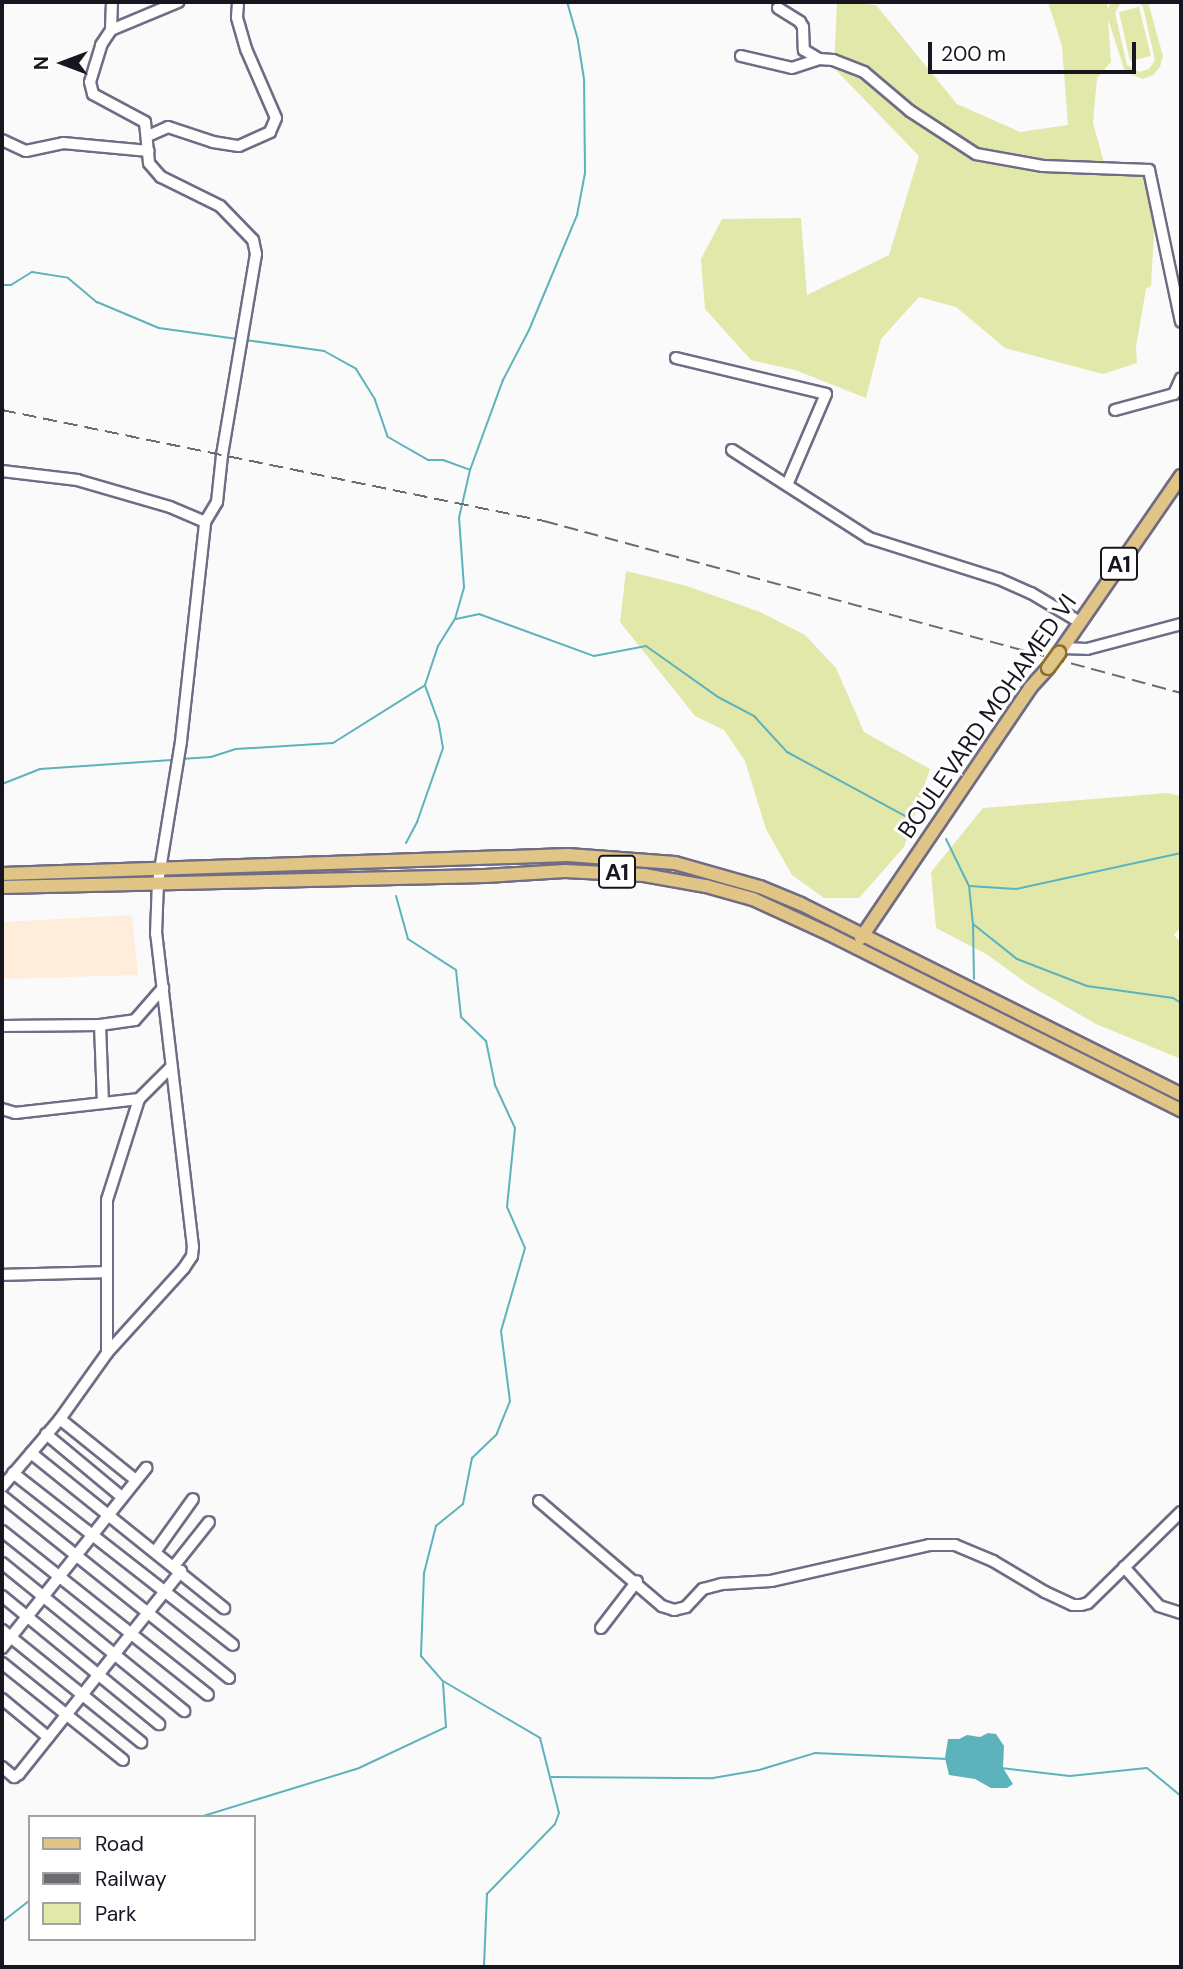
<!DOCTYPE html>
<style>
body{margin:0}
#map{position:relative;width:1183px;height:1969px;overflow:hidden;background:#fafafa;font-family:"DM Sans",sans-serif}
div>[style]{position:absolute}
.industrial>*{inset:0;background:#feeddb}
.green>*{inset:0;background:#e1e8aa}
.water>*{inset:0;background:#5db3bc}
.stream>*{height:2px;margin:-1px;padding:0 1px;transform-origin:1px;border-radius:1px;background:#5db3bc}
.roads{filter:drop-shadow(2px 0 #706c85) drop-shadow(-2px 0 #706c85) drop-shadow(0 2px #706c85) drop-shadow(0 -2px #706c85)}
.minor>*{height:10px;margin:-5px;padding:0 5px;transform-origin:5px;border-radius:5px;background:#fff}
.major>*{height:12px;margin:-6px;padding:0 6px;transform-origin:6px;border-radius:6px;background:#e0c586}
.rail>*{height:2px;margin-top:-1px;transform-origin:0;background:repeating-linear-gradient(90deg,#6c6b71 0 14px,transparent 0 21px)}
.bridges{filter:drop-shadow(2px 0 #8c6e2d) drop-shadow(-2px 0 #8c6e2d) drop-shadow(0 2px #8c6e2d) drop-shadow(0 -2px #8c6e2d)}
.major-bridge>*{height:12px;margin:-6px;padding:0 6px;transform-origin:6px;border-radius:6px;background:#e0c586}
span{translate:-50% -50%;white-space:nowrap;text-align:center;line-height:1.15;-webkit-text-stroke:6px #fff;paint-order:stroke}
.shield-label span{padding:2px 5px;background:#fff;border:2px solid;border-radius:5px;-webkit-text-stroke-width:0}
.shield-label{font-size:23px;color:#17151f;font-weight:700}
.street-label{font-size:24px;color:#17151f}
.frame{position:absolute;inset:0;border:4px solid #17151f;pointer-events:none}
.legend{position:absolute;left:28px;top:1815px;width:228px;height:126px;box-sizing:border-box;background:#fff;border:2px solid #a2a1a5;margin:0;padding:9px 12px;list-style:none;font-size:21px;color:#17151f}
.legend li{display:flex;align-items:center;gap:14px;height:35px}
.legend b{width:35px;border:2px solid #a2a1a5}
.north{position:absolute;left:28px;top:28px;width:70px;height:70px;-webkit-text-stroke:5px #fff;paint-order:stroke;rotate:270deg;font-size:19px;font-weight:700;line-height:28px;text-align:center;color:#17151f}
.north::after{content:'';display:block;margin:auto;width:24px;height:32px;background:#17151f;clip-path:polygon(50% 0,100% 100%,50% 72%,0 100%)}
.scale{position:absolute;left:928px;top:42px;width:208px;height:32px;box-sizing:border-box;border:4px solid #17151f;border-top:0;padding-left:9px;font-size:21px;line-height:24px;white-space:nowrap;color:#17151f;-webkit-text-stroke:5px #fff;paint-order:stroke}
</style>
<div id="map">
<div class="industrial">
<i style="clip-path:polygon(132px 915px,138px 975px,2px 979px,2px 922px)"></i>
</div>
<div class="green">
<i style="clip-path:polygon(837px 2px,876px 5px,957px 104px,1020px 132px,1068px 125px,1062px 46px,1048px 2px,1107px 2px,1108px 9px,1111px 2px,1121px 2px,1115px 13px,1127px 65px,1139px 72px,1149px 69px,1155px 60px,1143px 7px,1139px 2px,1148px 2px,1163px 56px,1160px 67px,1153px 75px,1143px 79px,1125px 72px,1108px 19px,1111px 62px,1097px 78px,1093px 123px,1106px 170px,1140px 175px,1147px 180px,1155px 213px,1151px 286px,1146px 289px,1136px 347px,1137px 363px,1103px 374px,1005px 348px,956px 307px,919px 297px,881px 339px,866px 398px,795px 370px,751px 360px,705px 309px,701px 259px,722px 219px,801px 218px,807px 295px,889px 255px,919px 156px,834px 68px)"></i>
<i style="clip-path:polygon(1139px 7px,1151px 56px,1130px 61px,1119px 12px)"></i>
<i style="clip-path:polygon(626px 571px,687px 586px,760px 612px,805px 635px,836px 668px,864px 732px,930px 769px,904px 847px,859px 898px,824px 898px,792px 875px,766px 829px,745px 761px,724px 730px,695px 716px,620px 622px)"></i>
<i style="clip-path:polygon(1167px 793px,1181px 796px,1181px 927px,1174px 935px,1181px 943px,1181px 1059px,1096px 1024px,1029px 985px,988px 955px,936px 928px,931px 872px,983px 808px)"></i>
</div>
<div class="water">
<i style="clip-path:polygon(988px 1733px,996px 1734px,1004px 1746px,1003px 1768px,1013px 1784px,1007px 1788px,991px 1788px,975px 1779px,949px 1775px,945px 1758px,948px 1739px,959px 1739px,967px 1735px,980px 1737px)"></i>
</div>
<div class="stream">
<i style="left:2px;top:285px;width:9px"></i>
<i style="left:11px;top:285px;width:25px;rotate:-32deg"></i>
<i style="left:32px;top:272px;width:36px;rotate:9deg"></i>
<i style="left:68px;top:278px;width:38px;rotate:40deg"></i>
<i style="left:97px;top:302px;width:67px;rotate:22.8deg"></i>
<i style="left:159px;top:328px;width:79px;rotate:8deg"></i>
<i style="left:246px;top:340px;width:79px;rotate:8deg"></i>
<i style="left:324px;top:351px;width:37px;rotate:29deg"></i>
<i style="left:356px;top:369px;width:36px;rotate:58deg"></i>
<i style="left:375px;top:400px;width:39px;rotate:71deg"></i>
<i style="left:388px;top:437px;width:46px;rotate:29.9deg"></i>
<i style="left:428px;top:460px;width:15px"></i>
<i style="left:443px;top:460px;width:29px;rotate:20deg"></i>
<i style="left:456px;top:619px;width:24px;rotate:-12deg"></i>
<i style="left:479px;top:614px;width:122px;rotate:20.1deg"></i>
<i style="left:594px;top:656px;width:53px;rotate:-10.9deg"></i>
<i style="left:646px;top:646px;width:88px;rotate:35.3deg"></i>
<i style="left:718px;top:697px;width:41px;rotate:27.8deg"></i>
<i style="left:754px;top:716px;width:49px;rotate:47.5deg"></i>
<i style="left:787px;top:752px;width:153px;rotate:28.4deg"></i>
<i style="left:181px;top:759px;width:30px;rotate:-4deg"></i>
<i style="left:211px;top:757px;width:26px;rotate:-18deg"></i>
<i style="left:236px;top:749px;width:97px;rotate:-3.5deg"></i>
<i style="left:333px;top:743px;width:107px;rotate:-32.1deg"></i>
<i style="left:2px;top:784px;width:41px;rotate:-21.5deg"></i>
<i style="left:40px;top:769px;width:132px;rotate:-3.9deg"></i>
<i style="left:946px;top:839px;width:52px;rotate:63.9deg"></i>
<i style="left:969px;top:886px;width:38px;rotate:84deg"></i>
<i style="left:973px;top:924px;width:56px;rotate:38.5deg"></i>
<i style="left:1017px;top:959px;width:75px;rotate:21.1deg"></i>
<i style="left:1087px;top:986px;width:87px;rotate:7.9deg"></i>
<i style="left:1173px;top:998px;width:9px;rotate:32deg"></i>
<i style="left:406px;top:843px;width:24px;rotate:-62deg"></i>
<i style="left:417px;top:822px;width:78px;rotate:-70.6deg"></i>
<i style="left:443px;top:748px;width:27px;rotate:-100deg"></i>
<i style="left:438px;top:721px;width:38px;rotate:-110deg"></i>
<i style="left:425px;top:685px;width:41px;rotate:-71.6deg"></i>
<i style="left:438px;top:646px;width:32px;rotate:-58deg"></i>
<i style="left:455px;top:619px;width:33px;rotate:-74deg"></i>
<i style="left:464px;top:587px;width:69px;rotate:-94.1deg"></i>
<i style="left:459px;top:518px;width:49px;rotate:-77.1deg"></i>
<i style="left:470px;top:470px;width:96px;rotate:-69.9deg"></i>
<i style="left:503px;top:380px;width:56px;rotate:-62.5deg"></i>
<i style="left:529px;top:330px;width:125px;rotate:-67.3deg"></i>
<i style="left:577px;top:215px;width:43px;rotate:-79.2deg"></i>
<i style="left:585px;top:173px;width:94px;rotate:-90.6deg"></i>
<i style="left:584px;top:79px;width:39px;rotate:-99deg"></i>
<i style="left:578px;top:40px;width:40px;rotate:-106deg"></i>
<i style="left:969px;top:886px;width:47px;rotate:3.7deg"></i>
<i style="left:1016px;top:889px;width:169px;rotate:-12.3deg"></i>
<i style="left:396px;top:896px;width:45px;rotate:74.4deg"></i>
<i style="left:408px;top:939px;width:57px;rotate:32.9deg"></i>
<i style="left:456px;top:970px;width:47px;rotate:83.9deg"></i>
<i style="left:461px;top:1017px;width:35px;rotate:44deg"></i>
<i style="left:486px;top:1041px;width:45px;rotate:78.4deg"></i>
<i style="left:495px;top:1085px;width:47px;rotate:65.1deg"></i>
<i style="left:515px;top:1128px;width:79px;rotate:95.8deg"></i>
<i style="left:507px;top:1207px;width:45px;rotate:66.3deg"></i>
<i style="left:525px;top:1248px;width:86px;rotate:106.1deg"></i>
<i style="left:501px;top:1331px;width:71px;rotate:82.7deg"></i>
<i style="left:510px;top:1401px;width:35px;rotate:112deg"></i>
<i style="left:497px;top:1434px;width:35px;rotate:136deg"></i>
<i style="left:472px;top:1458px;width:47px;rotate:101.1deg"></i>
<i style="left:463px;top:1504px;width:35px;rotate:141deg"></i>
<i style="left:436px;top:1526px;width:49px;rotate:104.3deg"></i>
<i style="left:424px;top:1573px;width:83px;rotate:92.1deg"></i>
<i style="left:421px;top:1656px;width:33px;rotate:49deg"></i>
<i style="left:443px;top:1681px;width:113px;rotate:30.4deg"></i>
<i style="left:540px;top:1738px;width:77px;rotate:75.8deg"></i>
<i style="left:559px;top:1813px;width:12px;rotate:110deg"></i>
<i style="left:555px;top:1824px;width:98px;rotate:134.2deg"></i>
<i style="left:487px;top:1894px;width:73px;rotate:92.4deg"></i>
<i style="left:973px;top:924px;width:55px;rotate:89deg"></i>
<i style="left:1001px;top:1768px;width:69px;rotate:6.6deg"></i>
<i style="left:1070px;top:1776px;width:77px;rotate:-5.9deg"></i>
<i style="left:1147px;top:1768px;width:44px;rotate:39.5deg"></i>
<i style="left:551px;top:1777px;width:162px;rotate:0.4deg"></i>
<i style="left:713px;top:1778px;width:47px;rotate:-9.9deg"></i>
<i style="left:759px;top:1770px;width:59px;rotate:-16.9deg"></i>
<i style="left:815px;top:1753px;width:133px;rotate:2.6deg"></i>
<i style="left:200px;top:1817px;width:166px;rotate:-17.1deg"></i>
<i style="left:359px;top:1768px;width:96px;rotate:-25.2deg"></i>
<i style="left:446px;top:1727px;width:44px;rotate:-93.9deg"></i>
<i style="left:2px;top:1922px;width:36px;rotate:-38deg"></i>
</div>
<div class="roads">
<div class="minor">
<i style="left:778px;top:8px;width:26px;rotate:32deg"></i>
<i style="left:800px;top:22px;width:6px;rotate:59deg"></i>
<i style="left:803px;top:27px;width:23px;rotate:88deg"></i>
<i style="left:804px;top:50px;width:17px;rotate:31deg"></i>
<i style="left:111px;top:30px;width:73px;rotate:-22.7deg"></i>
<i style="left:741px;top:56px;width:52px;rotate:13.2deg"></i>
<i style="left:792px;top:68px;width:28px;rotate:-18deg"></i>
<i style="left:819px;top:59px;width:14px;rotate:4deg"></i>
<i style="left:833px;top:60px;width:33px;rotate:21deg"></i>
<i style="left:864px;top:72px;width:60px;rotate:40.3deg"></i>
<i style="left:910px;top:111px;width:79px;rotate:33.1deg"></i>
<i style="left:976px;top:154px;width:68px;rotate:10.2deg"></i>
<i style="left:1043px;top:166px;width:106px;rotate:2.2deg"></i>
<i style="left:1149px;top:170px;width:155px;rotate:78.1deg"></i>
<i style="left:148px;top:136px;width:22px;rotate:-24deg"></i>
<i style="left:168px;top:127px;width:47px;rotate:18.4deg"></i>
<i style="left:213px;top:142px;width:26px;rotate:9deg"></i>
<i style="left:239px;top:146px;width:34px;rotate:-24deg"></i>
<i style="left:270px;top:132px;width:15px;rotate:-67deg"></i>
<i style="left:276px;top:118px;width:75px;rotate:-113.5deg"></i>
<i style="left:246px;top:49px;width:33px;rotate:-106deg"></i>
<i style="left:237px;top:17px;width:15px;rotate:-86deg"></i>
<i style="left:2px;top:140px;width:26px;rotate:25deg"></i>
<i style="left:26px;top:151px;width:38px;rotate:-12deg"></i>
<i style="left:63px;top:143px;width:86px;rotate:5.3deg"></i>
<i style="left:676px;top:358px;width:154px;rotate:13.5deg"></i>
<i style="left:826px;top:394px;width:99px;rotate:113.2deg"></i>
<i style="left:1115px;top:410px;width:61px;rotate:-15.2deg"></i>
<i style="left:1174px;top:394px;width:17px;rotate:-66deg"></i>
<i style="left:732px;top:450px;width:163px;rotate:32.7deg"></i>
<i style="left:869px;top:538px;width:136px;rotate:17.5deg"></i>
<i style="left:999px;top:579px;width:35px;rotate:24deg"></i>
<i style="left:1031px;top:593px;width:55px;rotate:30.8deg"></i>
<i style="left:2px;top:471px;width:76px;rotate:6.8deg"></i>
<i style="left:77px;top:480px;width:97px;rotate:16.2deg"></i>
<i style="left:170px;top:507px;width:38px;rotate:23deg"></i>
<i style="left:1062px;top:648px;width:25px;rotate:2deg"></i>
<i style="left:1087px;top:649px;width:97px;rotate:-14.9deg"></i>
<i style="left:100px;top:1025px;width:78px;rotate:87.8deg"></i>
<i style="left:2px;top:1026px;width:98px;rotate:-0.6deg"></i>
<i style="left:100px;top:1025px;width:35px;rotate:-8deg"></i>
<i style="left:135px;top:1020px;width:43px;rotate:-48.8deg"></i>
<i style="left:2px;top:1109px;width:14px;rotate:17deg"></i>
<i style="left:15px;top:1113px;width:125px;rotate:-6.4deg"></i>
<i style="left:2px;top:1275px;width:105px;rotate:-1.6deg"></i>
<i style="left:107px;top:1353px;width:153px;rotate:-90deg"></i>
<i style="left:107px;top:1200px;width:106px;rotate:-72.4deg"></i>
<i style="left:139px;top:1099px;width:45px;rotate:-45deg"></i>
<i style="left:60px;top:1419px;width:97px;rotate:38.8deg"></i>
<i style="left:46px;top:1434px;width:99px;rotate:39.7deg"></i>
<i style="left:31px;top:1453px;width:248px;rotate:38.8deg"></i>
<i style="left:13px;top:1473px;width:279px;rotate:38deg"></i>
<i style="left:2px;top:1487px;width:89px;rotate:-49.5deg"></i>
<i style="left:60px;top:1419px;width:81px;rotate:-54.5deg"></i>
<i style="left:107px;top:1353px;width:115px;rotate:-47.8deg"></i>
<i style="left:184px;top:1268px;width:14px;rotate:-56deg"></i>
<i style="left:192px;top:1256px;width:9px;rotate:-84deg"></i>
<i style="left:193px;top:1247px;width:315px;rotate:-96.7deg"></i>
<i style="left:156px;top:934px;width:52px;rotate:-87.8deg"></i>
<i style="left:158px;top:882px;width:143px;rotate:-80.7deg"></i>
<i style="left:181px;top:741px;width:220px;rotate:-83.7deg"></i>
<i style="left:205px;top:522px;width:23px;rotate:-59deg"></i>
<i style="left:217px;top:502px;width:47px;rotate:-83.9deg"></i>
<i style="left:222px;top:455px;width:204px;rotate:-80.4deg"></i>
<i style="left:256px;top:254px;width:14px;rotate:-102deg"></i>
<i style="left:253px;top:240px;width:47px;rotate:-134.1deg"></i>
<i style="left:220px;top:206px;width:66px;rotate:-153.8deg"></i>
<i style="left:161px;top:177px;width:18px;rotate:-131deg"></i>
<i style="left:149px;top:163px;width:41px;rotate:-95.6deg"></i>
<i style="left:145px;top:122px;width:59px;rotate:-151.7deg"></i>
<i style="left:93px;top:94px;width:12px;rotate:-104deg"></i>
<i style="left:90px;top:82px;width:39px;rotate:-73deg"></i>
<i style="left:101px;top:45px;width:18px;rotate:-56deg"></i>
<i style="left:111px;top:30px;width:28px;rotate:-88deg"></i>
<i style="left:2px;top:1496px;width:291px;rotate:38.7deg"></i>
<i style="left:539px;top:1501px;width:162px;rotate:40.5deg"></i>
<i style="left:662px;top:1606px;width:13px;rotate:18deg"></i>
<i style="left:674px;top:1610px;width:12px;rotate:-14deg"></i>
<i style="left:686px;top:1607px;width:25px;rotate:-47deg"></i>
<i style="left:703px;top:1589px;width:20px;rotate:-15deg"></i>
<i style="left:722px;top:1584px;width:49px;rotate:-3.5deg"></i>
<i style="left:771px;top:1581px;width:162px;rotate:-12.8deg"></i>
<i style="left:929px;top:1545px;width:26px"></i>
<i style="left:955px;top:1545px;width:41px;rotate:22.8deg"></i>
<i style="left:993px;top:1561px;width:61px;rotate:30.8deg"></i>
<i style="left:1045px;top:1592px;width:31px;rotate:25deg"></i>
<i style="left:1073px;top:1605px;width:8px"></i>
<i style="left:1081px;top:1605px;width:7px;rotate:-16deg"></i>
<i style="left:1088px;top:1603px;width:130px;rotate:-44.4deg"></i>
<i style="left:2px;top:1531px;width:263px;rotate:38.5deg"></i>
<i style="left:155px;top:1552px;width:65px;rotate:-54.4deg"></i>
<i style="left:2px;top:1563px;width:235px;rotate:39.1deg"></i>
<i style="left:174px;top:1566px;width:56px;rotate:-51.5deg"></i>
<i style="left:1124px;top:1567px;width:52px;rotate:48.1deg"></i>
<i style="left:1159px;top:1606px;width:23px;rotate:18deg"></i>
<i style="left:2px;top:1596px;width:203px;rotate:39.2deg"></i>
<i style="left:601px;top:1628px;width:59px;rotate:-52.5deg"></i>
<i style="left:2px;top:1630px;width:179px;rotate:38.9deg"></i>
<i style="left:2px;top:1648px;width:231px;rotate:-51.3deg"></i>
<i style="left:2px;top:1663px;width:155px;rotate:38.7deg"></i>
<i style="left:2px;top:1699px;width:60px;rotate:39.6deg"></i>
<i style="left:2px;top:1767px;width:16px;rotate:40deg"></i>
<i style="left:14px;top:1777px;width:6px;rotate:-31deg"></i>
<i style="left:19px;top:1774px;width:260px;rotate:-51.4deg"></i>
</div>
<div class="major">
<i style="left:1059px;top:653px;width:215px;rotate:-55.4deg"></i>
<i style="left:2px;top:874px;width:566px;rotate:-1.92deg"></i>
<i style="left:568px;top:855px;width:107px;rotate:4.3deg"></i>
<i style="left:675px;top:863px;width:88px;rotate:15.8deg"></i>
<i style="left:760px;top:887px;width:44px;rotate:22.5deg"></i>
<i style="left:801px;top:904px;width:425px;rotate:26.6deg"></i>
<i style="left:2px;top:887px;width:483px;rotate:-1.3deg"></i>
<i style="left:485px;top:876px;width:80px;rotate:-3.6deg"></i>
<i style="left:565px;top:871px;width:79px;rotate:2.9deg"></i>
<i style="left:644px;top:875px;width:63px;rotate:10.1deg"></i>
<i style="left:706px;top:886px;width:49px;rotate:15.5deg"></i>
<i style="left:753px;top:899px;width:84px;rotate:24.7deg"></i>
<i style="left:829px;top:934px;width:394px;rotate:26.6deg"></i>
<i style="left:861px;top:938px;width:302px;rotate:-55.9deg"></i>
<i style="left:1030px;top:688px;width:27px;rotate:-48deg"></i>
</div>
</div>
<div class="rail">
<i style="left:2px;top:410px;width:553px;rotate:11.57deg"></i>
<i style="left:544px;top:521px;width:660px;rotate:15.11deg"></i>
</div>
<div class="bridges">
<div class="major-bridge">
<i style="left:1048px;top:668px;width:19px;rotate:-54deg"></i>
</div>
</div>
<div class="shield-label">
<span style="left:1119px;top:564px">A1</span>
<span style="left:617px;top:872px">A1</span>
</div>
<div class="street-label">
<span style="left:987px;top:716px;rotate:-55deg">BOULEVARD MOHAMED VI</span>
</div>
<div class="frame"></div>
<ul class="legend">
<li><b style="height:9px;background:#e0c586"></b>Road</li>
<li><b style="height:9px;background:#6c6b71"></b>Railway</li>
<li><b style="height:19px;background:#e1e8aa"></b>Park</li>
</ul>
<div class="north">N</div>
<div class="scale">200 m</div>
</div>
